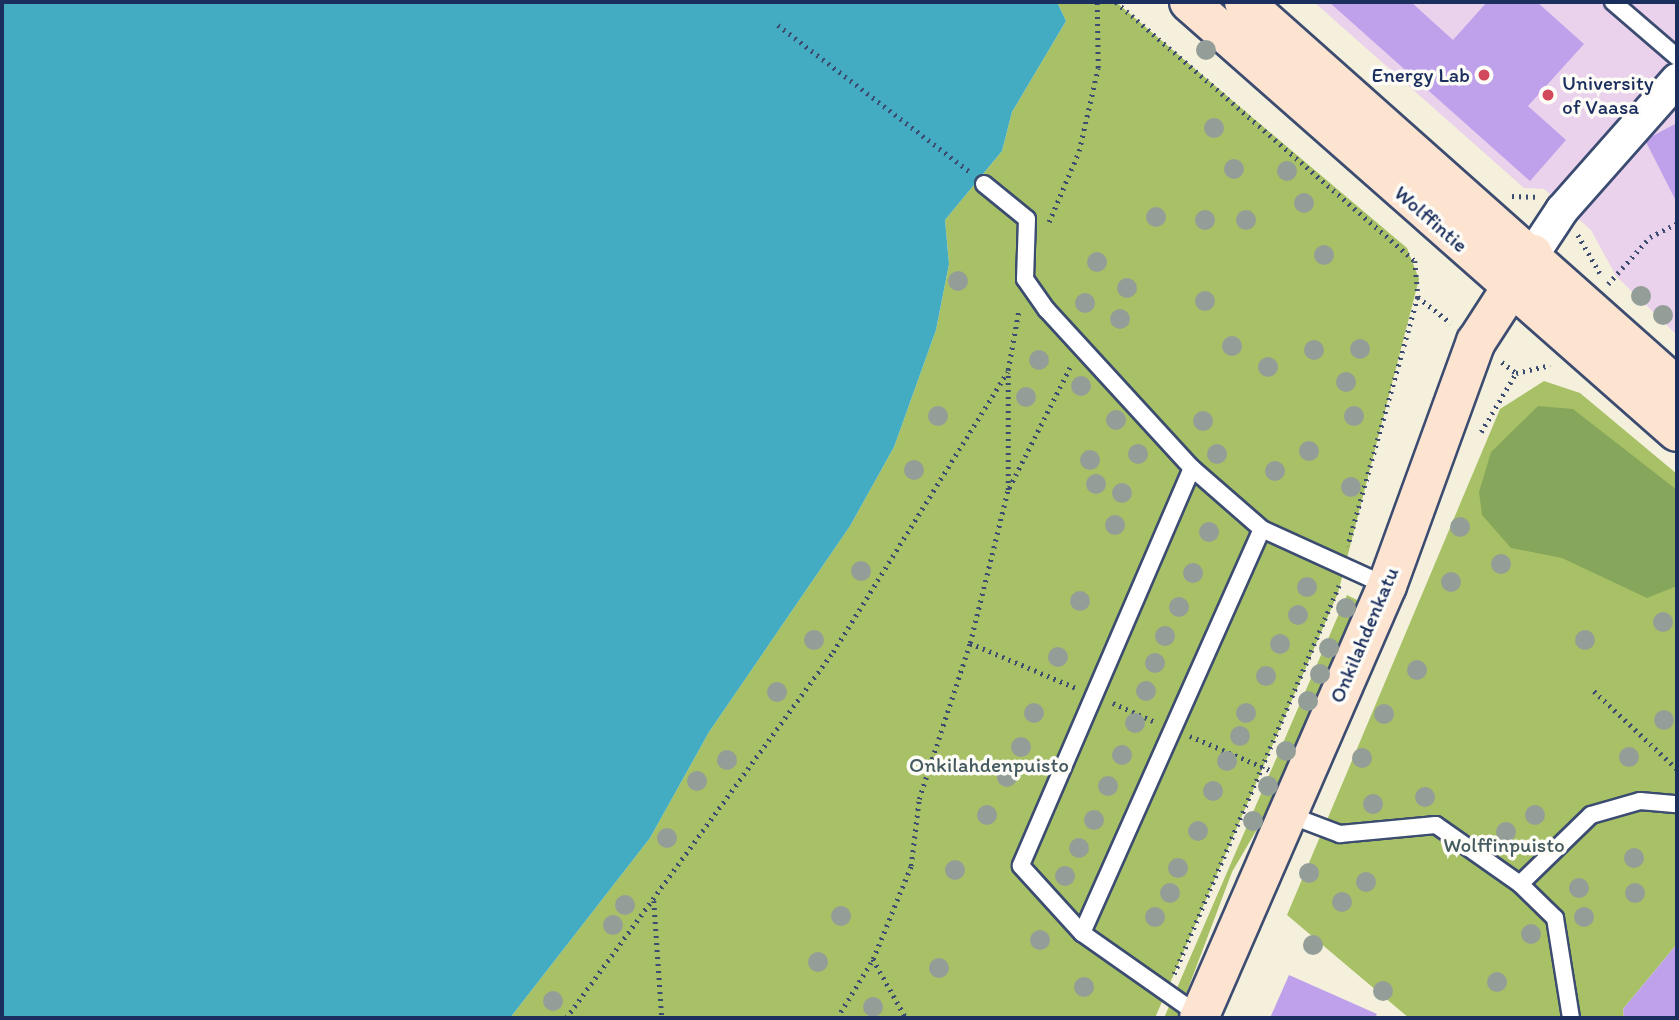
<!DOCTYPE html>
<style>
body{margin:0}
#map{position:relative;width:1679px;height:1020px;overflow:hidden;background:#f4f0dc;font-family:Itim,sans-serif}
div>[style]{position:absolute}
.built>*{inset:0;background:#ead1ec}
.green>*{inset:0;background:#a8c166}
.forest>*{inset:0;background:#86a75b}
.water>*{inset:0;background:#43acc2}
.building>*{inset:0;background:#bfa1eb}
.path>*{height:4.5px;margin-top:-2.25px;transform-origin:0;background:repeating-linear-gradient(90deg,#3c4c71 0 2px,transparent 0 7px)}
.roads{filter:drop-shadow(2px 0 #3c4c71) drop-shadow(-2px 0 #3c4c71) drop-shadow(0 2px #3c4c71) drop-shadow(0 -2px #3c4c71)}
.service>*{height:16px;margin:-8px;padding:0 8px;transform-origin:8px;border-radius:8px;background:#fff}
.minor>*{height:32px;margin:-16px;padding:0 16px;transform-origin:16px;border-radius:16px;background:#fff}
.secondary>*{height:38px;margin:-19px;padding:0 19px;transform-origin:19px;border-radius:19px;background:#fde4d1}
.trees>*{width:20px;height:20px;margin:-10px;border-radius:50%;background:#949e98}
.dots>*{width:19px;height:19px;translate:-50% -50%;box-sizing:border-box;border:4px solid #fdfcf7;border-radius:50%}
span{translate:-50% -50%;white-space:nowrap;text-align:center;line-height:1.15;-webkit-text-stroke:7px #fdfcf7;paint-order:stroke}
.poi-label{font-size:21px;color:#1b2f5e}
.right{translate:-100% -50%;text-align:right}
.left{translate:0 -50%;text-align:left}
.street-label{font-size:21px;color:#1b2f5e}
.park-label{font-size:21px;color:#455b60}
.frame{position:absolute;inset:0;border:4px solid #1b2f5e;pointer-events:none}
</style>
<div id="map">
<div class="built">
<i style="clip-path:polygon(1314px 2px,1677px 2px,1677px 335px,1616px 276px,1591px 230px,1544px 189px,1524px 188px)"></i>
</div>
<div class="green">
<i style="clip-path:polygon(1057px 2px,1116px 2px,1407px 248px,1419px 279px,1338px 593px,1155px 1018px,510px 1018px,650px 838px,709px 732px,850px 526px,894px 447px,936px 330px,949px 264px,945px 220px,1002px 151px,1012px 112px,1066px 21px)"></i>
<i style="clip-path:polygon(1544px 381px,1580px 393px,1677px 474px,1677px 944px,1623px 1009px,1624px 1018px,1409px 1018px,1287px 915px,1500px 409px)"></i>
<i style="clip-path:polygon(1347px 595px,1359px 601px,1270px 807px,1232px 872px,1177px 1018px,1164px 1018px)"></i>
</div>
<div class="forest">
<i style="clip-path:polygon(1538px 406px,1573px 409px,1677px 490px,1677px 586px,1647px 598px,1562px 558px,1511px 548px,1482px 515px,1479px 492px,1491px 452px)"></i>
</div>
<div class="water">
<i style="clip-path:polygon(2px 2px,1057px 2px,1066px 21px,1012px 112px,1002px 151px,945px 220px,949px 264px,936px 330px,894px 447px,850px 526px,709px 732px,650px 838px,510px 1018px,2px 1018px)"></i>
</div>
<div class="building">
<i style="clip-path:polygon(1329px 2px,1411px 2px,1453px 40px,1487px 2px,1537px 2px,1584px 44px,1528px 106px,1566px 140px,1530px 181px)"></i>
<i style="clip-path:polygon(1677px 123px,1677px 198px,1675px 199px,1645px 140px)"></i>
<i style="clip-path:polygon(1677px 944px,1677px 1018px,1624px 1018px,1623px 1009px)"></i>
<i style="clip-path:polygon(1289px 975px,1377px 1014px,1375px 1018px,1270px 1018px)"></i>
</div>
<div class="path">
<i style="left:1116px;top:2px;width:396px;rotate:40.9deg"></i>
<i style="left:1415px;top:261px;width:36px;rotate:85deg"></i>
<i style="left:1418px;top:297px;width:259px;rotate:105.7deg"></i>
<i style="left:778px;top:25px;width:242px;rotate:37.4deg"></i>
<i style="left:1512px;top:196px;width:23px;rotate:2deg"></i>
<i style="left:1049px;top:222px;width:77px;rotate:-67.1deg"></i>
<i style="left:1079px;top:151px;width:85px;rotate:-77.1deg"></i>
<i style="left:1098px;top:68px;width:66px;rotate:-90.9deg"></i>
<i style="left:1578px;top:235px;width:44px;rotate:59.9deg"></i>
<i style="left:1608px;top:284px;width:63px;rotate:-48.2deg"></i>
<i style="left:1650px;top:237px;width:30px;rotate:-27deg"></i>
<i style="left:1418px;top:297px;width:42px;rotate:38.2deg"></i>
<i style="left:1502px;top:362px;width:18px;rotate:38deg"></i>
<i style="left:1516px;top:373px;width:35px;rotate:-13deg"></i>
<i style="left:1481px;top:432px;width:69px;rotate:-59.3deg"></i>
<i style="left:1009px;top:488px;width:138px;rotate:-63.2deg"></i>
<i style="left:970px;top:643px;width:115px;rotate:23deg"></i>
<i style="left:1594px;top:691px;width:114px;rotate:43.2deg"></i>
<i style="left:1113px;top:703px;width:44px;rotate:24.2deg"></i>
<i style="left:1190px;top:736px;width:89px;rotate:23.1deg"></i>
<i style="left:654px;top:901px;width:117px;rotate:86.1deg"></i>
<i style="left:873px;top:959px;width:68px;rotate:60.8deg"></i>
<i style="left:1174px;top:974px;width:422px;rotate:-67deg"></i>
<i style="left:566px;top:1018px;width:453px;rotate:-53.9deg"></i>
<i style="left:833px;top:652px;width:330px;rotate:-58.1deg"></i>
<i style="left:837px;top:1018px;width:69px;rotate:-58.6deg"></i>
<i style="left:873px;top:959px;width:100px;rotate:-67.8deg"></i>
<i style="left:911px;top:866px;width:67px;rotate:-83.2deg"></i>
<i style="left:919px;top:799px;width:164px;rotate:-71.9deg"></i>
<i style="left:970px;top:643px;width:158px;rotate:-76.1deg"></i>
<i style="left:1008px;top:490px;width:120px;rotate:-90deg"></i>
<i style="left:1008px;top:370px;width:62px;rotate:-79.8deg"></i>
</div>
<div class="roads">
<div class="service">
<i style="left:1613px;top:2px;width:84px;rotate:40.7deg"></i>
<i style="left:984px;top:184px;width:55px;rotate:39.1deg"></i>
<i style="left:1027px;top:219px;width:60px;rotate:91.9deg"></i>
<i style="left:1025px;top:279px;width:38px;rotate:55deg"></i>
<i style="left:1047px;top:310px;width:214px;rotate:47.5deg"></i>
<i style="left:1192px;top:468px;width:93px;rotate:41.1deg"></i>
<i style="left:1262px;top:529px;width:137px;rotate:24.5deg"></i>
<i style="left:1192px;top:468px;width:433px;rotate:113.3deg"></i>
<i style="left:1021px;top:866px;width:91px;rotate:47.7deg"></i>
<i style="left:1082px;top:933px;width:144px;rotate:35.1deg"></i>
<i style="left:1287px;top:814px;width:57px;rotate:20.7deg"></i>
<i style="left:1340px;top:834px;width:96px;rotate:-5.4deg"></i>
<i style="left:1436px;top:825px;width:103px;rotate:35.1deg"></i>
<i style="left:1520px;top:884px;width:99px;rotate:-44.2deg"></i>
<i style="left:1591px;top:815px;width:51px;rotate:-15.9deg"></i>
<i style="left:1640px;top:801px;width:37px;rotate:5deg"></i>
<i style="left:1520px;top:884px;width:49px;rotate:44.2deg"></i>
<i style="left:1555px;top:918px;width:101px;rotate:80.9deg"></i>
<i style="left:1082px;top:933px;width:442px;rotate:-66deg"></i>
</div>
<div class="minor">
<i style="left:1533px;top:254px;width:53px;rotate:-56.6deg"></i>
<i style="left:1562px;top:210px;width:174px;rotate:-48.5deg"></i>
</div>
<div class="secondary">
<i style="left:1189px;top:2px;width:650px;rotate:41.38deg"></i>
<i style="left:1244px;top:2px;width:579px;rotate:41.64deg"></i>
<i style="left:1199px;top:1018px;width:471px;rotate:-66.5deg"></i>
<i style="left:1387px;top:586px;width:260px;rotate:-70deg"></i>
<i style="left:1476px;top:342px;width:105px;rotate:-57.1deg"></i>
</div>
</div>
<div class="trees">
<i style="left:1206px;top:50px"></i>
<i style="left:1214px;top:128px"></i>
<i style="left:1234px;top:169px"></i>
<i style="left:1287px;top:171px"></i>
<i style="left:1304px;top:203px"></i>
<i style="left:1156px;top:217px"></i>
<i style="left:1205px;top:220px"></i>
<i style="left:1246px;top:220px"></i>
<i style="left:1324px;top:255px"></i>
<i style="left:1097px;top:262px"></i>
<i style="left:958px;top:281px"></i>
<i style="left:1127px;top:288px"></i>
<i style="left:1641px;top:296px"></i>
<i style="left:1205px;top:301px"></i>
<i style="left:1085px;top:303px"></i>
<i style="left:1663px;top:315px"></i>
<i style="left:1120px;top:319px"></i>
<i style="left:1232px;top:346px"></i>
<i style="left:1360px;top:349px"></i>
<i style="left:1314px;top:350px"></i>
<i style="left:1039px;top:360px"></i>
<i style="left:1268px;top:367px"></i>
<i style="left:1346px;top:382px"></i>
<i style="left:1081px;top:386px"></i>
<i style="left:1026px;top:397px"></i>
<i style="left:938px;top:416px"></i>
<i style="left:1354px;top:416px"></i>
<i style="left:1116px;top:420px"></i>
<i style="left:1203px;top:421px"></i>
<i style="left:1309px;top:451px"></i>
<i style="left:1138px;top:454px"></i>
<i style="left:1217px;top:454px"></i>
<i style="left:1090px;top:460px"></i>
<i style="left:914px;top:470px"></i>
<i style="left:1275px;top:471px"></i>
<i style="left:1096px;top:484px"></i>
<i style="left:1351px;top:487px"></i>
<i style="left:1122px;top:493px"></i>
<i style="left:1115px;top:525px"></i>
<i style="left:1460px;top:527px"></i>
<i style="left:1209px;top:532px"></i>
<i style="left:1501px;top:564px"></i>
<i style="left:861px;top:571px"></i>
<i style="left:1193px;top:573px"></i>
<i style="left:1451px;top:582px"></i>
<i style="left:1307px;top:587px"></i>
<i style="left:1080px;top:601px"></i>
<i style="left:1179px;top:607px"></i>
<i style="left:1346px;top:608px"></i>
<i style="left:1298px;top:615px"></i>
<i style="left:1663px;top:622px"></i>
<i style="left:1165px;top:636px"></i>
<i style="left:814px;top:640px"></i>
<i style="left:1585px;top:640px"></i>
<i style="left:1280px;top:644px"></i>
<i style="left:1329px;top:648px"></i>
<i style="left:1058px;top:657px"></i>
<i style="left:1155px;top:663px"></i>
<i style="left:1417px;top:670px"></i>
<i style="left:1320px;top:674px"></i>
<i style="left:1266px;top:676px"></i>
<i style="left:1146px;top:691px"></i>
<i style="left:777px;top:692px"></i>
<i style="left:1308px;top:701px"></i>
<i style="left:1034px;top:713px"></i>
<i style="left:1246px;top:713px"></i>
<i style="left:1384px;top:714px"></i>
<i style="left:1664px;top:720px"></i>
<i style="left:1135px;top:723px"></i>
<i style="left:1240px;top:736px"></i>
<i style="left:1021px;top:747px"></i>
<i style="left:1286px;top:751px"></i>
<i style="left:1122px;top:755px"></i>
<i style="left:1629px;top:757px"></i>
<i style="left:1362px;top:758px"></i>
<i style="left:727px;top:760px"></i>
<i style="left:1227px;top:761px"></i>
<i style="left:1007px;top:777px"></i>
<i style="left:697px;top:781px"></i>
<i style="left:1108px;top:786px"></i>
<i style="left:1268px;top:786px"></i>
<i style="left:1213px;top:791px"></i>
<i style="left:1425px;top:797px"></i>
<i style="left:1373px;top:804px"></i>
<i style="left:987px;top:815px"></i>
<i style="left:1535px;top:815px"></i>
<i style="left:1094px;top:820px"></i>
<i style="left:1253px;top:821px"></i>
<i style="left:1198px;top:831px"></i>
<i style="left:1506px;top:832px"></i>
<i style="left:667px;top:838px"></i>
<i style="left:1079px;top:848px"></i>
<i style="left:1634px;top:858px"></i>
<i style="left:1178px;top:868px"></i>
<i style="left:955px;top:870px"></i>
<i style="left:1309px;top:873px"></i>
<i style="left:1065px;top:876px"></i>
<i style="left:1366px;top:882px"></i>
<i style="left:1579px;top:888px"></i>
<i style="left:1170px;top:893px"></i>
<i style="left:1635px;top:893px"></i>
<i style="left:1342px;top:902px"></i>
<i style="left:625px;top:905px"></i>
<i style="left:841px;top:916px"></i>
<i style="left:1155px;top:917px"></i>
<i style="left:1584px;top:917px"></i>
<i style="left:613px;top:925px"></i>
<i style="left:1531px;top:934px"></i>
<i style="left:1040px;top:940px"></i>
<i style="left:1313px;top:945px"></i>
<i style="left:818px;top:962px"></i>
<i style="left:939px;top:968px"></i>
<i style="left:1497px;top:982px"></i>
<i style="left:1084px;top:987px"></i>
<i style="left:1383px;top:991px"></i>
<i style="left:553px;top:1001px"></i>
<i style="left:873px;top:1007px"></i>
</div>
<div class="dots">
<i style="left:1484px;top:75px;background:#d1495b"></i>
<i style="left:1548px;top:95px;background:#d1495b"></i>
</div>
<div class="poi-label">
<span class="right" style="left:1470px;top:75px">Energy Lab</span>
<span class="left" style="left:1562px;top:95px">University<br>of Vaasa</span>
</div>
<div class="street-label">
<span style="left:1431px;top:219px;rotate:41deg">Wolffintie</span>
<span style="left:1364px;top:635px;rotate:-67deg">Onkilahdenkatu</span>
</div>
<div class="park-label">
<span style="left:989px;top:765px">Onkilahdenpuisto</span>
<span style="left:1504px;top:845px">Wolffinpuisto</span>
</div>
<div class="frame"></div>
</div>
